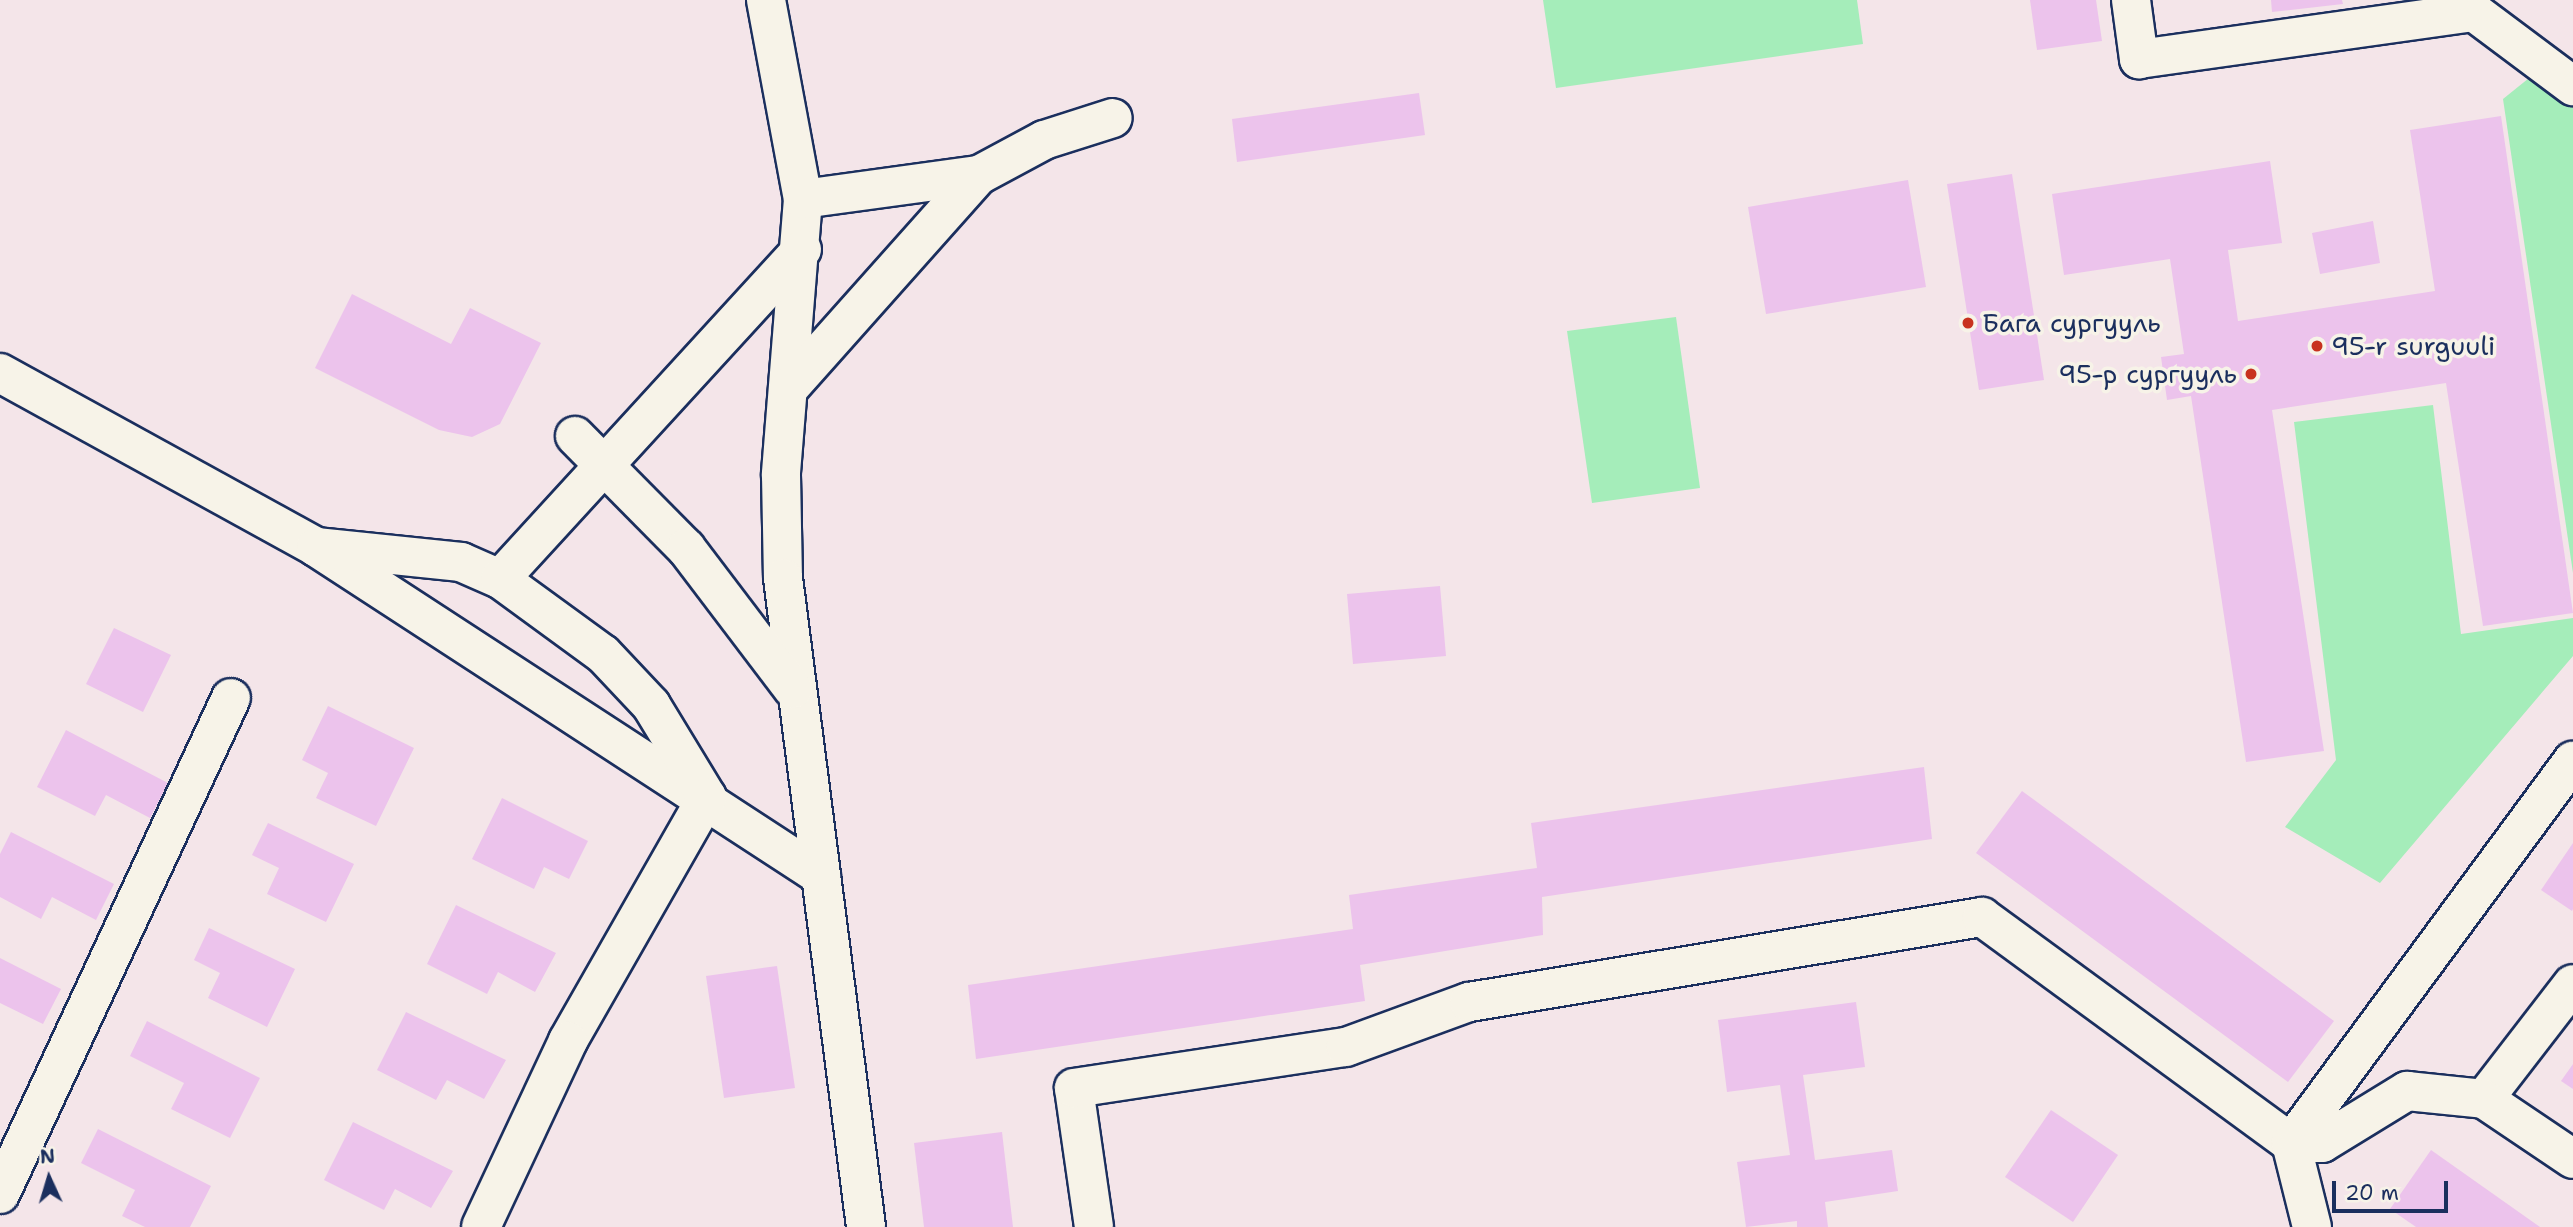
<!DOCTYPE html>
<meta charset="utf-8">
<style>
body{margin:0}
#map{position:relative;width:2573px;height:1227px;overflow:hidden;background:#f4e5e9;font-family:"Shantell Sans",sans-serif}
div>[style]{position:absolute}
.green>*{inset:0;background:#a5edba}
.building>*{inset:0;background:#ecc3ec}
.roads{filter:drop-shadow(2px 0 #1b2f5e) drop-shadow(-2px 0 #1b2f5e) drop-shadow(0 2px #1b2f5e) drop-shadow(0 -2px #1b2f5e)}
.minor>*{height:38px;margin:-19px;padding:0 19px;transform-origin:19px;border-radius:19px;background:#f7f3e8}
.dots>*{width:19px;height:19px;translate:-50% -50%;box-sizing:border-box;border:4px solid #f7f3e8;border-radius:50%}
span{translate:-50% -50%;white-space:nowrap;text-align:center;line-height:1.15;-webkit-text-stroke:7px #f7f3e8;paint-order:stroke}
.poi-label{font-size:26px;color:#1b2f5e}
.left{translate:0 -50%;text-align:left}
.right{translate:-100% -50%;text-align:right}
.north{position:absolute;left:14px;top:1143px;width:70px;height:70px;-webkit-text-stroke:5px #f7f3e8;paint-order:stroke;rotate:356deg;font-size:19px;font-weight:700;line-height:28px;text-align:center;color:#1b2f5e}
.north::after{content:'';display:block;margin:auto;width:24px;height:32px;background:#1b2f5e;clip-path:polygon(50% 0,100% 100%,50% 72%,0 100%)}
.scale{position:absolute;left:2332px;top:1181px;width:116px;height:32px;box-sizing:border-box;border:4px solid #1b2f5e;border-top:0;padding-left:9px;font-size:21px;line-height:24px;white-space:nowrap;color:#1b2f5e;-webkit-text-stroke:5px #f7f3e8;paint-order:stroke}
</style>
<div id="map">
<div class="green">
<i style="clip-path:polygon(1543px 0,1857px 0,1863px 44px,1556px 88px)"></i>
<i style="clip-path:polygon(2539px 70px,2573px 100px,2573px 573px,2503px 99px)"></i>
<i style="clip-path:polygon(1676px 317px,1700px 488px,1592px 503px,1567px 331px)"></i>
<i style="clip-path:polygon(2433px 405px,2461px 634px,2573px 618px,2573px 656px,2380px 883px,2285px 827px,2336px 760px,2294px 422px)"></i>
</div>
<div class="building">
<i style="clip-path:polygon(2030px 0,2096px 0,2102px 41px,2037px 50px)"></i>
<i style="clip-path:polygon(2271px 0,2342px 0,2343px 4px,2272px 12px)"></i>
<i style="clip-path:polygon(1419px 93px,1425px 135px,1237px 162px,1232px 119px)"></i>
<i style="clip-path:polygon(2501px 116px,2573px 613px,2483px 626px,2446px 383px,2272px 410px,2324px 751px,2246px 762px,2191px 396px,2167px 400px,2161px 357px,2184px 354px,2170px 259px,2064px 275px,2052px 194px,2270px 161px,2282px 243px,2228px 250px,2238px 321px,2435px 291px,2410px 130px)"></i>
<i style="clip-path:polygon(2012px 174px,2044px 380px,1979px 390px,1947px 184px)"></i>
<i style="clip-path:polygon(1908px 180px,1926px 287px,1766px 314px,1748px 207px)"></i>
<i style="clip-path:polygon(2373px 221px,2380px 263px,2320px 274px,2312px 233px)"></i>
<i style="clip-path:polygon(352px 294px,451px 344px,470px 308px,541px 343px,500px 424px,472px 437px,439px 430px,315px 368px)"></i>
<i style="clip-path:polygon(1440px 586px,1446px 656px,1353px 664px,1347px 594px)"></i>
<i style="clip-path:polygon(114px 628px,171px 655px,143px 712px,86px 684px)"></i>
<i style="clip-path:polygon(328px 706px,414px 748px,376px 826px,316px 798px,328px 773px,302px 760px)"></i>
<i style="clip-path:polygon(66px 730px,168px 783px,150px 818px,106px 795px,95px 816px,37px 787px)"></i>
<i style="clip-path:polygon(1924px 767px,1932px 839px,1542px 897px,1543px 935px,1360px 965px,1365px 1001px,976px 1059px,968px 985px,1353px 929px,1349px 895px,1537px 868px,1531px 823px)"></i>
<i style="clip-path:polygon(2022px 791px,2334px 1021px,2288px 1082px,1976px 853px)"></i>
<i style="clip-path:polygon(502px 798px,588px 841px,569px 879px,544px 867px,534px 889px,472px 859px)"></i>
<i style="clip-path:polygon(268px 823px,354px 864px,326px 922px,267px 894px,279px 868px,252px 855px)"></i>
<i style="clip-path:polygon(11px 832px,114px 884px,96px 920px,52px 897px,41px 919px,0 897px,0 854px)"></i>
<i style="clip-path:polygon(2573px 843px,2573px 909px,2572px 911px,2541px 890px)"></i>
<i style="clip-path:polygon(456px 905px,556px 953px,535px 992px,498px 972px,487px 994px,427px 964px)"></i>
<i style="clip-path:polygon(209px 928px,295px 969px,267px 1027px,208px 998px,220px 973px,194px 960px)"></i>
<i style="clip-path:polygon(0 958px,61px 989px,43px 1024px,0 1003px)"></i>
<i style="clip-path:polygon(777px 966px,795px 1088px,724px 1098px,706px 976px)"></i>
<i style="clip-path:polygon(1856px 1002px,1865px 1067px,1803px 1075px,1815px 1160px,1892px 1150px,1898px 1191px,1825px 1202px,1828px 1227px,1797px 1227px,1797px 1221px,1746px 1227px,1737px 1162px,1790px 1155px,1780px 1085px,1727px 1092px,1718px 1020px)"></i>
<i style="clip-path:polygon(406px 1012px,506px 1060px,484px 1099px,447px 1080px,436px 1100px,377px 1070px)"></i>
<i style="clip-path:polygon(147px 1021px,260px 1078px,230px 1138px,171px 1109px,184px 1083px,130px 1056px)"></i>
<i style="clip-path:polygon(2573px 1064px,2573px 1089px,2561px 1081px)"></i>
<i style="clip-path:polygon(2051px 1110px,2118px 1155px,2073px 1222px,2005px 1177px)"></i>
<i style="clip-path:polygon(353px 1122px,453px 1171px,431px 1208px,395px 1189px,384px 1210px,324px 1180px)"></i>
<i style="clip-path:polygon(98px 1129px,211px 1186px,190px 1227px,145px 1227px,122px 1216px,135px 1190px,81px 1163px)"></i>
<i style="clip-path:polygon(1002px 1132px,1013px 1227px,924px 1227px,914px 1143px)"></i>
<i style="clip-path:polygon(2431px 1150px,2540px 1227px,2416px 1227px,2390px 1209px)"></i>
</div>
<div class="roads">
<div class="minor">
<i style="left:766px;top:0;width:202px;rotate:79.5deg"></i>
<i style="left:803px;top:199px;width:277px;rotate:94.6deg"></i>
<i style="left:781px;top:475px;width:103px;rotate:88.9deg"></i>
<i style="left:783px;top:578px;width:654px;rotate:82.71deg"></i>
<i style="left:2131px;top:0;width:60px;rotate:82.3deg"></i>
<i style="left:2139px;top:59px;width:338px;rotate:-8deg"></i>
<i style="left:2474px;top:12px;width:124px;rotate:36.8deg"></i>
<i style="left:803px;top:199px;width:178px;rotate:-7.8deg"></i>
<i style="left:0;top:373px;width:361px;rotate:28.8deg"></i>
<i style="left:316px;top:547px;width:603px;rotate:33.08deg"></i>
<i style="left:789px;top:388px;width:285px;rotate:-48.3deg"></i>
<i style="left:979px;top:175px;width:74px;rotate:-28.3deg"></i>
<i style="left:1044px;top:140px;width:72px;rotate:-17.7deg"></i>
<i style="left:575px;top:436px;width:158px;rotate:45.3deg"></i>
<i style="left:686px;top:548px;width:177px;rotate:52.8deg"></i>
<i style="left:316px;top:547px;width:146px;rotate:5.9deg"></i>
<i style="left:461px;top:562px;width:43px;rotate:23.6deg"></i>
<i style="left:500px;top:579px;width:127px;rotate:36.1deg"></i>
<i style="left:603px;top:654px;width:70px;rotate:46.7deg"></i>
<i style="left:651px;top:705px;width:108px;rotate:58.7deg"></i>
<i style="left:707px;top:797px;width:281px;rotate:119.7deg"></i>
<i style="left:568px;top:1041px;width:205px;rotate:115.1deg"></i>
<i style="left:500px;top:579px;width:447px;rotate:-47.5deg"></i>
<i style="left:2484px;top:1099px;width:145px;rotate:-52.3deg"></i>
<i style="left:0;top:1194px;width:547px;rotate:-65.03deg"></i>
<i style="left:1094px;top:1227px;width:140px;rotate:-98.2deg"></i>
<i style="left:1074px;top:1088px;width:275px;rotate:-8.6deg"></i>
<i style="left:1346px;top:1047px;width:131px;rotate:-20.1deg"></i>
<i style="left:1469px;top:1002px;width:520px;rotate:-9.41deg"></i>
<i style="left:1982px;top:917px;width:383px;rotate:36.2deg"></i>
<i style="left:2291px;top:1143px;width:475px;rotate:-53.6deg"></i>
<i style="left:2312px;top:1227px;width:87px;rotate:-104deg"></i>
<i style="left:2291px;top:1143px;width:31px"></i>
<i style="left:2322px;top:1143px;width:100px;rotate:-31.5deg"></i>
<i style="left:2407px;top:1091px;width:77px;rotate:5.9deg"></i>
<i style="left:2484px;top:1099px;width:107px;rotate:34deg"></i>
</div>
</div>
<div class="dots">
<i style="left:1968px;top:323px;background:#c8321e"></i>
<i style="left:2317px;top:346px;background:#c8321e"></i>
<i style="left:2251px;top:374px;background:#c8321e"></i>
</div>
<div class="poi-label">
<span class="left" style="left:1982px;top:323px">Бага сургууль</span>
<span class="left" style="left:2331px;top:346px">95-r surguuli</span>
<span class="right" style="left:2237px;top:374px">95-р сургууль</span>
</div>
<div class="north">N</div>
<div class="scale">20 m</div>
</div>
